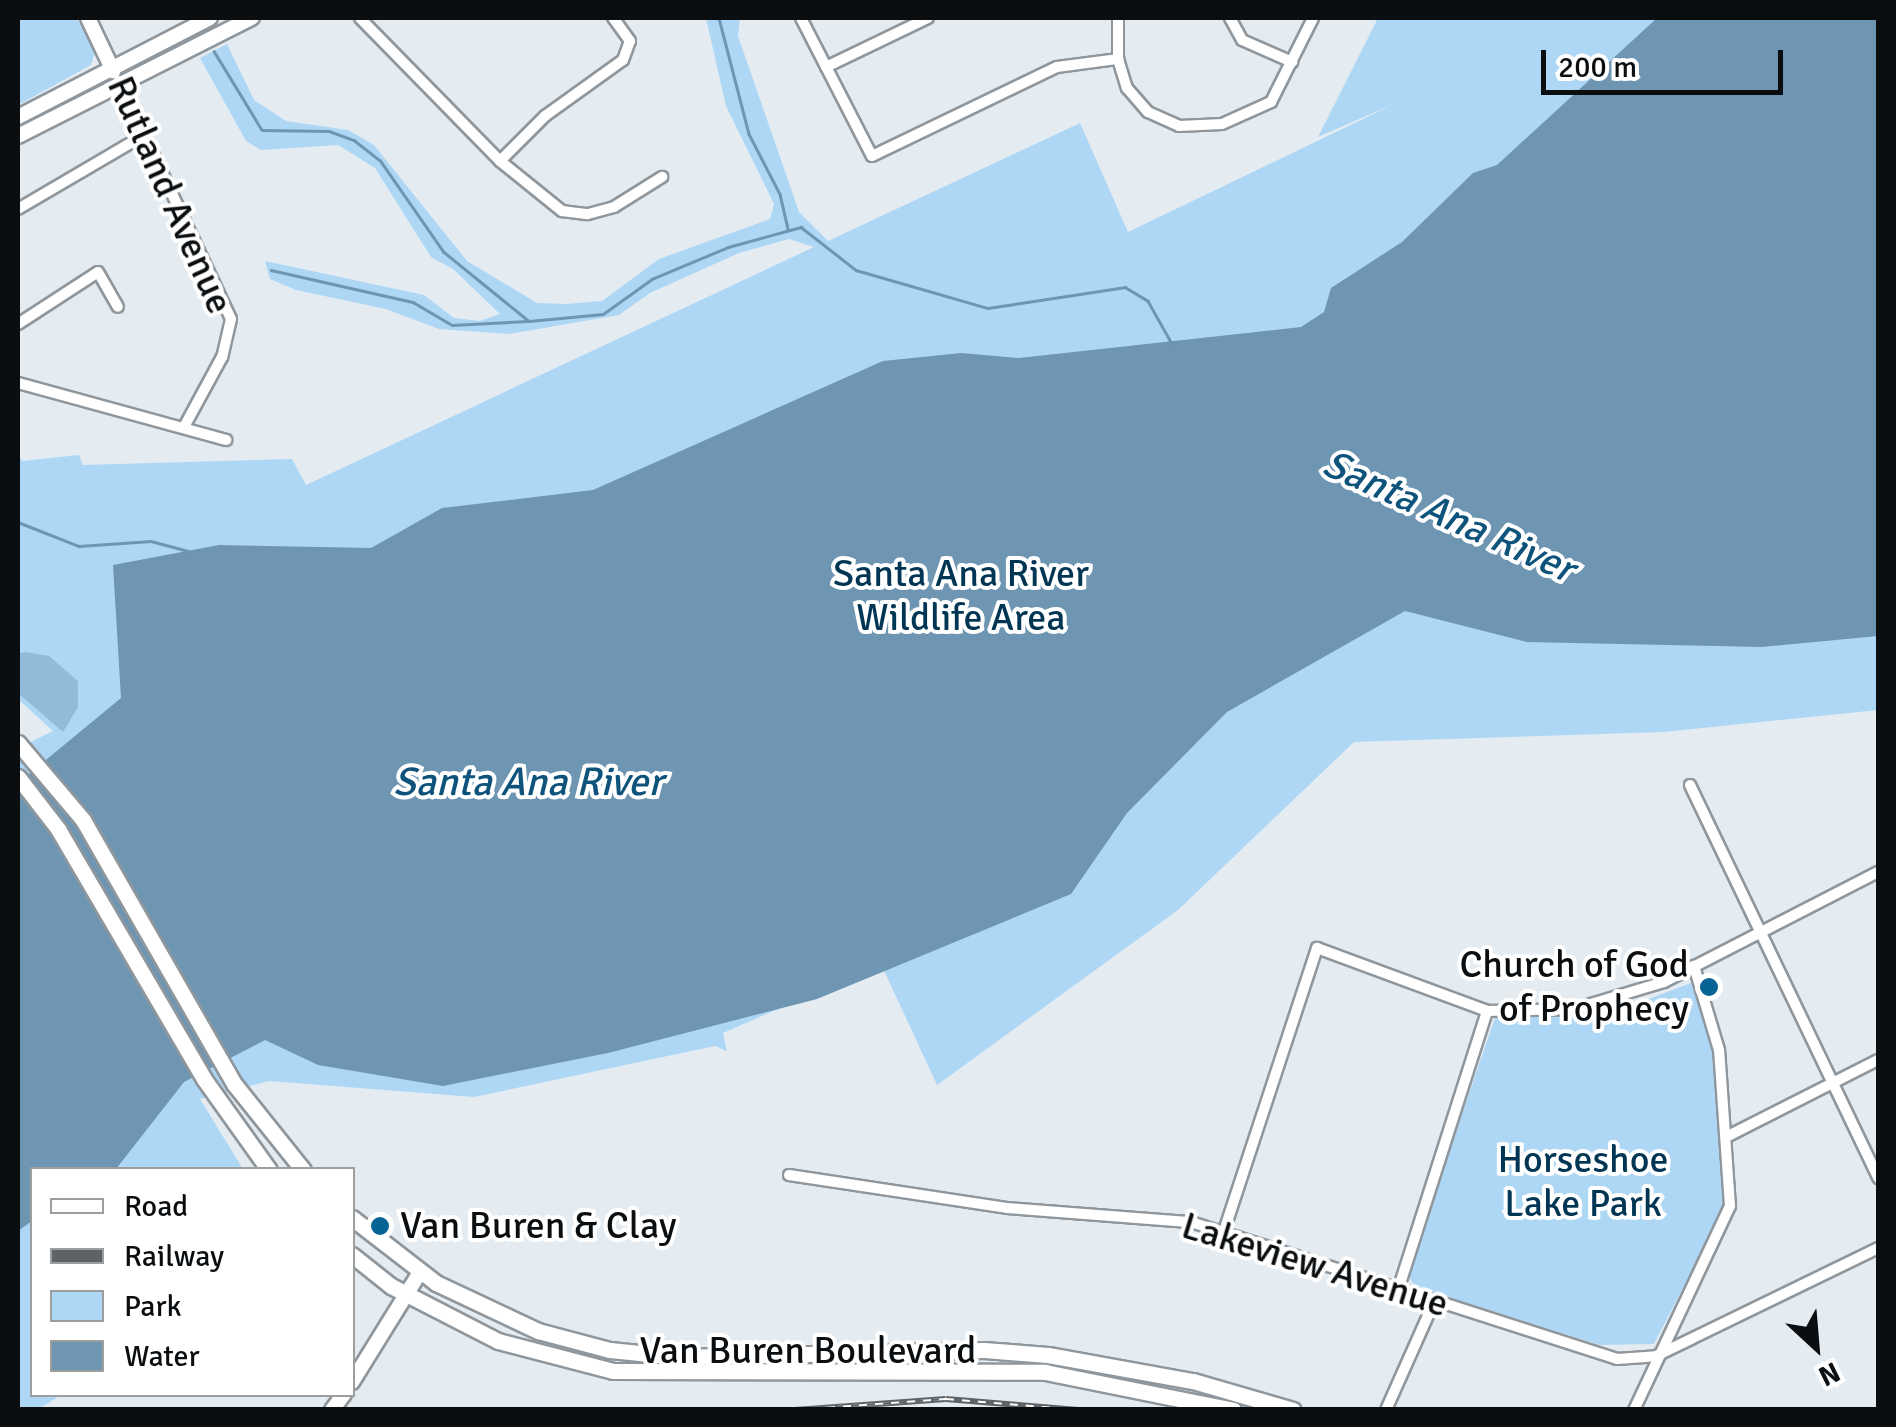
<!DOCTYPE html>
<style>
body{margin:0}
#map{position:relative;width:1896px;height:1427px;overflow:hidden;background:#e4ecf2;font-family:Signika,sans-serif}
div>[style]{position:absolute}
.green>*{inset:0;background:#aed7f6}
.forest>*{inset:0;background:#92bbd9}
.water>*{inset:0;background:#6e96b3}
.stream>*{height:2.5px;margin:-1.25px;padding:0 1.25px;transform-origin:1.25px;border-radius:1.25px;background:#6e96b3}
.roads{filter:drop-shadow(2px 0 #8f979d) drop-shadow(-2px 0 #8f979d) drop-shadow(0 2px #8f979d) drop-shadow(0 -2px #8f979d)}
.street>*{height:10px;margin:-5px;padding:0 5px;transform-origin:5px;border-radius:5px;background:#fff}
.secondary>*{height:14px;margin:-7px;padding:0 7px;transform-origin:7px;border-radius:7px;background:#fff}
.primary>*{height:15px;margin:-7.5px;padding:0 7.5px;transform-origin:7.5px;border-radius:7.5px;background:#fff}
.rail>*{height:6px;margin-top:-3px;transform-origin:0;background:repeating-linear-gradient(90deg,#fff 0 8px,#5e6367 0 16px);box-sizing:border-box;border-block:2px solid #5e6367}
.dots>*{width:28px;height:28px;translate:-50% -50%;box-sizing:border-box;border:5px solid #fff;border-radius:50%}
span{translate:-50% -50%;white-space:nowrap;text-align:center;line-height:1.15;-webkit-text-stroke:8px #fff;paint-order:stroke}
.street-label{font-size:38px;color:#0b0e10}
.park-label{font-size:38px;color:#003653}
.poi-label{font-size:38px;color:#0b0e10}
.right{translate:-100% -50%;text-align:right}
.left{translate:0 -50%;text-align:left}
.water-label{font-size:40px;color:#0d537b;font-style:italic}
.frame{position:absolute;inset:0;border:20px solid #0b0e10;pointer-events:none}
.legend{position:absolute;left:30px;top:1167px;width:325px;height:230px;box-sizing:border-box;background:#fff;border:2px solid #9d9f9f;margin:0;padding:12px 18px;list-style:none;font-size:30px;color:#0b0e10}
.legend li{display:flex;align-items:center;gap:20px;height:50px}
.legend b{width:50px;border:2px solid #9d9f9f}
.north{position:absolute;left:1766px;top:1297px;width:100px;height:100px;-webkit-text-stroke:8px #fff;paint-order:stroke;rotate:154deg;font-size:28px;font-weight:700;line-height:40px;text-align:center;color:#0b0e10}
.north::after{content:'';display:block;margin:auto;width:35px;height:45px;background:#0b0e10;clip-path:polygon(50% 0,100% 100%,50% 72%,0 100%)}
.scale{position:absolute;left:1541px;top:50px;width:242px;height:45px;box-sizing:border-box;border:5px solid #0b0e10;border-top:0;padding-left:12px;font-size:30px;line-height:35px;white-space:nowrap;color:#0b0e10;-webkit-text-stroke:8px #fff;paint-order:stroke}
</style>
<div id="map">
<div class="green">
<i style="clip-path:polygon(18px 18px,77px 18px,95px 52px,91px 65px,18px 105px)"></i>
<i style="clip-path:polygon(706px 18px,740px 18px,738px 36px,799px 212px,828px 241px,1080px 123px,1128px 232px,1394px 104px,1318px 137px,1378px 18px,1878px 18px,1878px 710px,1664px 732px,1354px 742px,1178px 910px,937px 1085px,881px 964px,723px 1033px,727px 1051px,715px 1046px,474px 1097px,269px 1081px,200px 1099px,243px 1169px,32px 1170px,32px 1394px,61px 1395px,37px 1410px,18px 1409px,18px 748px,53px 731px,18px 699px,18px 453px,22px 461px,79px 455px,83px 465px,292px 459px,306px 485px,814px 247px,789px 239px,739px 253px,650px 293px,619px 315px,509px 334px,439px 329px,386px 309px,296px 290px,270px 279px,265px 261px,424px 295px,454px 318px,480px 321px,500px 314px,453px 269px,431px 257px,375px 168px,338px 145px,261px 150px,246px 141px,200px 58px,227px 44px,254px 100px,286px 121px,348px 130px,374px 145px,467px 261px,537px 303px,566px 304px,602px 301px,659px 259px,770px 219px,774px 204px,726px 106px)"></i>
<i style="clip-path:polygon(1691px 983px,1713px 1042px,1726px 1204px,1654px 1344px,1600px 1345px,1415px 1287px,1407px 1273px,1495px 1018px,1608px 1014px)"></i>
</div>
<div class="forest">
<i style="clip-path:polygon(25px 652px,49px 656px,78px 681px,78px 707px,63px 732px,18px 693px,18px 654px)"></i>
</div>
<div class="water">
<i style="clip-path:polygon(1657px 18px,1878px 18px,1878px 636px,1762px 647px,1527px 642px,1405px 611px,1227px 712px,1127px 813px,1071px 894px,817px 999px,608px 1053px,443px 1086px,318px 1065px,265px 1040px,184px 1082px,116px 1169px,32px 1170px,32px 1221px,18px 1231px,18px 783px,121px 698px,113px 565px,219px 545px,371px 548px,442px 508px,593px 490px,883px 361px,961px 353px,1019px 358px,1301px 327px,1324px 312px,1331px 288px,1402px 242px,1473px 173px,1497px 165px)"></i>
</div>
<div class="stream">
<i style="left:719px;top:18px;width:120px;rotate:75.5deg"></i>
<i style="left:749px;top:134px;width:68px;rotate:62.7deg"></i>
<i style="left:780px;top:194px;width:37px;rotate:77deg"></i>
<i style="left:214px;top:51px;width:92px;rotate:58.7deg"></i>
<i style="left:262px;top:130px;width:67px;rotate:0.9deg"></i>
<i style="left:329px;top:131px;width:27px;rotate:20deg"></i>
<i style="left:354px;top:140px;width:33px;rotate:38deg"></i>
<i style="left:380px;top:160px;width:112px;rotate:55.2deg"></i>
<i style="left:444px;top:252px;width:109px;rotate:39.1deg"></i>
<i style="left:529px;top:321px;width:74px;rotate:-5.4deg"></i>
<i style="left:603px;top:314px;width:60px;rotate:-35.5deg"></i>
<i style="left:652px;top:279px;width:82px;rotate:-22.8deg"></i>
<i style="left:728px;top:247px;width:76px;rotate:-15.3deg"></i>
<i style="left:801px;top:227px;width:70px;rotate:38deg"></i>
<i style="left:856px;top:270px;width:137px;rotate:16.1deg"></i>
<i style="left:988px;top:308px;width:139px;rotate:-8.7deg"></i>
<i style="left:1125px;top:287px;width:27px;rotate:31deg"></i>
<i style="left:1148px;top:301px;width:47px;rotate:60.7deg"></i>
<i style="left:271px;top:270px;width:146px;rotate:12.7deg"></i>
<i style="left:413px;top:302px;width:45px;rotate:30.5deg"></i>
<i style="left:452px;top:325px;width:76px;rotate:-3deg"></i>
<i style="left:18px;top:522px;width:66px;rotate:21.5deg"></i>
<i style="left:79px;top:546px;width:72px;rotate:-4deg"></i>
<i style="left:151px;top:541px;width:39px;rotate:15deg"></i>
</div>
<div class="roads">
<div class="street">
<i style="left:360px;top:18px;width:200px;rotate:45.6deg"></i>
<i style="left:500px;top:161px;width:80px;rotate:38.9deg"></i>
<i style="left:562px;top:211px;width:26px;rotate:7deg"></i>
<i style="left:588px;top:214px;width:27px;rotate:-15deg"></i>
<i style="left:614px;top:207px;width:57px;rotate:-32deg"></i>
<i style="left:801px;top:18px;width:155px;rotate:62.8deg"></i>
<i style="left:872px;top:156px;width:205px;rotate:-25.7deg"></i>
<i style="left:1057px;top:67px;width:62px;rotate:-7.5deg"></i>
<i style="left:1118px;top:18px;width:41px;rotate:90deg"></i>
<i style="left:1118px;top:59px;width:30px;rotate:73deg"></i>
<i style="left:1127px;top:88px;width:32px;rotate:49deg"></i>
<i style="left:1148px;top:112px;width:34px;rotate:24deg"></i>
<i style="left:1179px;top:126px;width:43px;rotate:-2.7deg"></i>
<i style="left:1222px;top:124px;width:54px;rotate:-24.2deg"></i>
<i style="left:1271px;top:102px;width:94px;rotate:-63.4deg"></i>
<i style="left:1230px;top:18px;width:25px;rotate:61deg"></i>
<i style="left:1242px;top:40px;width:55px;rotate:23.7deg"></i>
<i style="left:826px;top:67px;width:113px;rotate:-25.7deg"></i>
<i style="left:119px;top:81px;width:263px;rotate:64.8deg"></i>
<i style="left:231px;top:319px;width:39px;rotate:103deg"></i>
<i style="left:222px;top:357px;width:80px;rotate:118.5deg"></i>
<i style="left:500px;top:161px;width:64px;rotate:-45deg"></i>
<i style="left:545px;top:116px;width:96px;rotate:-35.7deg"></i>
<i style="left:623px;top:60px;width:20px;rotate:-70deg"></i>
<i style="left:630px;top:41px;width:29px;rotate:-126deg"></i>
<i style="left:18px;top:209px;width:148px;rotate:-30.4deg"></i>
<i style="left:18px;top:324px;width:95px;rotate:-33deg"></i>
<i style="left:98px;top:272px;width:40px;rotate:60.3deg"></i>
<i style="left:18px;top:383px;width:216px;rotate:15.3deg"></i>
<i style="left:1690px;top:785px;width:436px;rotate:64.4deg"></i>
<i style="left:1730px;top:1135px;width:166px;rotate:-26.9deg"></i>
<i style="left:789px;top:1175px;width:220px;rotate:8.6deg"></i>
<i style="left:1007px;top:1208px;width:185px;rotate:4.4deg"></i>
<i style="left:1191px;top:1222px;width:447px;rotate:17.8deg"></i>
<i style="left:1617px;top:1359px;width:39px;rotate:-4deg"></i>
<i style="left:1656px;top:1356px;width:247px;rotate:-25.9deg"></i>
<i style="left:1224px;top:1231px;width:298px;rotate:-71.8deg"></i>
<i style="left:1317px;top:948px;width:181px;rotate:20.3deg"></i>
<i style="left:1487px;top:1011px;width:87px;rotate:-1.3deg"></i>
<i style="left:1574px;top:1009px;width:94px;rotate:-16.7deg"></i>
<i style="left:1664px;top:982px;width:241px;rotate:-27.2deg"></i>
<i style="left:1399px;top:1287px;width:290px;rotate:-72.3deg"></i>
<i style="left:1386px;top:1410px;width:120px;rotate:-66deg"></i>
<i style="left:1634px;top:1410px;width:225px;rotate:-64.8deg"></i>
<i style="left:1730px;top:1206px;width:156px;rotate:-94deg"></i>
<i style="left:1719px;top:1050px;width:88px;rotate:-106.6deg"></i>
</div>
<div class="secondary">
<i style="left:88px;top:18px;width:59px;rotate:64.7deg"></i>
<i style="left:18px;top:117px;width:216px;rotate:-27.3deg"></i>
<i style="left:18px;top:136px;width:262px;rotate:-26.8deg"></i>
<i style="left:352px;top:1382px;width:127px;rotate:-58.2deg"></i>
<i style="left:332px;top:1410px;width:20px;rotate:-53deg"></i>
</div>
<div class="primary">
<i style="left:18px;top:743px;width:101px;rotate:49.8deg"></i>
<i style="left:83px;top:820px;width:305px;rotate:60.2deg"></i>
<i style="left:235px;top:1085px;width:109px;rotate:51.3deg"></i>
<i style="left:18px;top:777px;width:66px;rotate:52.4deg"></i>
<i style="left:58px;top:829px;width:290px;rotate:59.7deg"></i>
<i style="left:204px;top:1079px;width:112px;rotate:54.5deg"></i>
<i style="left:352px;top:1218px;width:106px;rotate:37.7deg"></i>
<i style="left:436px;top:1283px;width:113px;rotate:25.2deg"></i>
<i style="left:538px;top:1331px;width:74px;rotate:14.8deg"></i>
<i style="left:610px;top:1350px;width:69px;rotate:5.8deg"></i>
<i style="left:679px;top:1357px;width:305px;rotate:-1.3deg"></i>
<i style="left:984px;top:1350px;width:64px;rotate:4.5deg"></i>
<i style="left:1048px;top:1355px;width:147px;rotate:10.2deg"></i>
<i style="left:1193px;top:1381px;width:104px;rotate:16.2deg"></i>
<i style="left:352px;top:1255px;width:50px;rotate:38.5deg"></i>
<i style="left:391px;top:1286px;width:120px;rotate:27.2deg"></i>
<i style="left:498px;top:1341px;width:119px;rotate:14.6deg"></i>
<i style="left:613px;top:1371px;width:432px;rotate:0.1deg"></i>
<i style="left:1045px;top:1372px;width:192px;rotate:11.4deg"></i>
</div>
</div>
<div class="rail">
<i style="left:795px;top:1410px;width:151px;rotate:-4.2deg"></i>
<i style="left:946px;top:1399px;width:133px;rotate:4.7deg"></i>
</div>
<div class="dots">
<i style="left:1709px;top:987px;background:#076393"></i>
<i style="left:380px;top:1226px;background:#076393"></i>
</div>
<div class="street-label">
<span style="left:170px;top:195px;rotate:66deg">Rutland Avenue</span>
<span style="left:1315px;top:1265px;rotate:17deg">Lakeview Avenue</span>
<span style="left:808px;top:1351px">Van Buren Boulevard</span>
</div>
<div class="park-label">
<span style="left:961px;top:596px">Santa Ana River<br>Wildlife Area</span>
<span style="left:1583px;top:1182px">Horseshoe<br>Lake Park</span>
</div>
<div class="poi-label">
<span class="right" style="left:1689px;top:987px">Church of God<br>of Prophecy</span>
<span class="left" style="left:400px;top:1226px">Van Buren &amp; Clay</span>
</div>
<div class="water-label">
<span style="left:1449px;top:516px;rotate:24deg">Santa Ana River</span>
<span style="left:528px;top:782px">Santa Ana River</span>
</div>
<div class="frame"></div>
<ul class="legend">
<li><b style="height:12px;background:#fff"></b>Road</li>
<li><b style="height:12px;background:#5e6367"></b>Railway</li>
<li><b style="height:28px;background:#aed7f6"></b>Park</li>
<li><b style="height:28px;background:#6e96b3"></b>Water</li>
</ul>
<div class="north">N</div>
<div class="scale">200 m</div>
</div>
